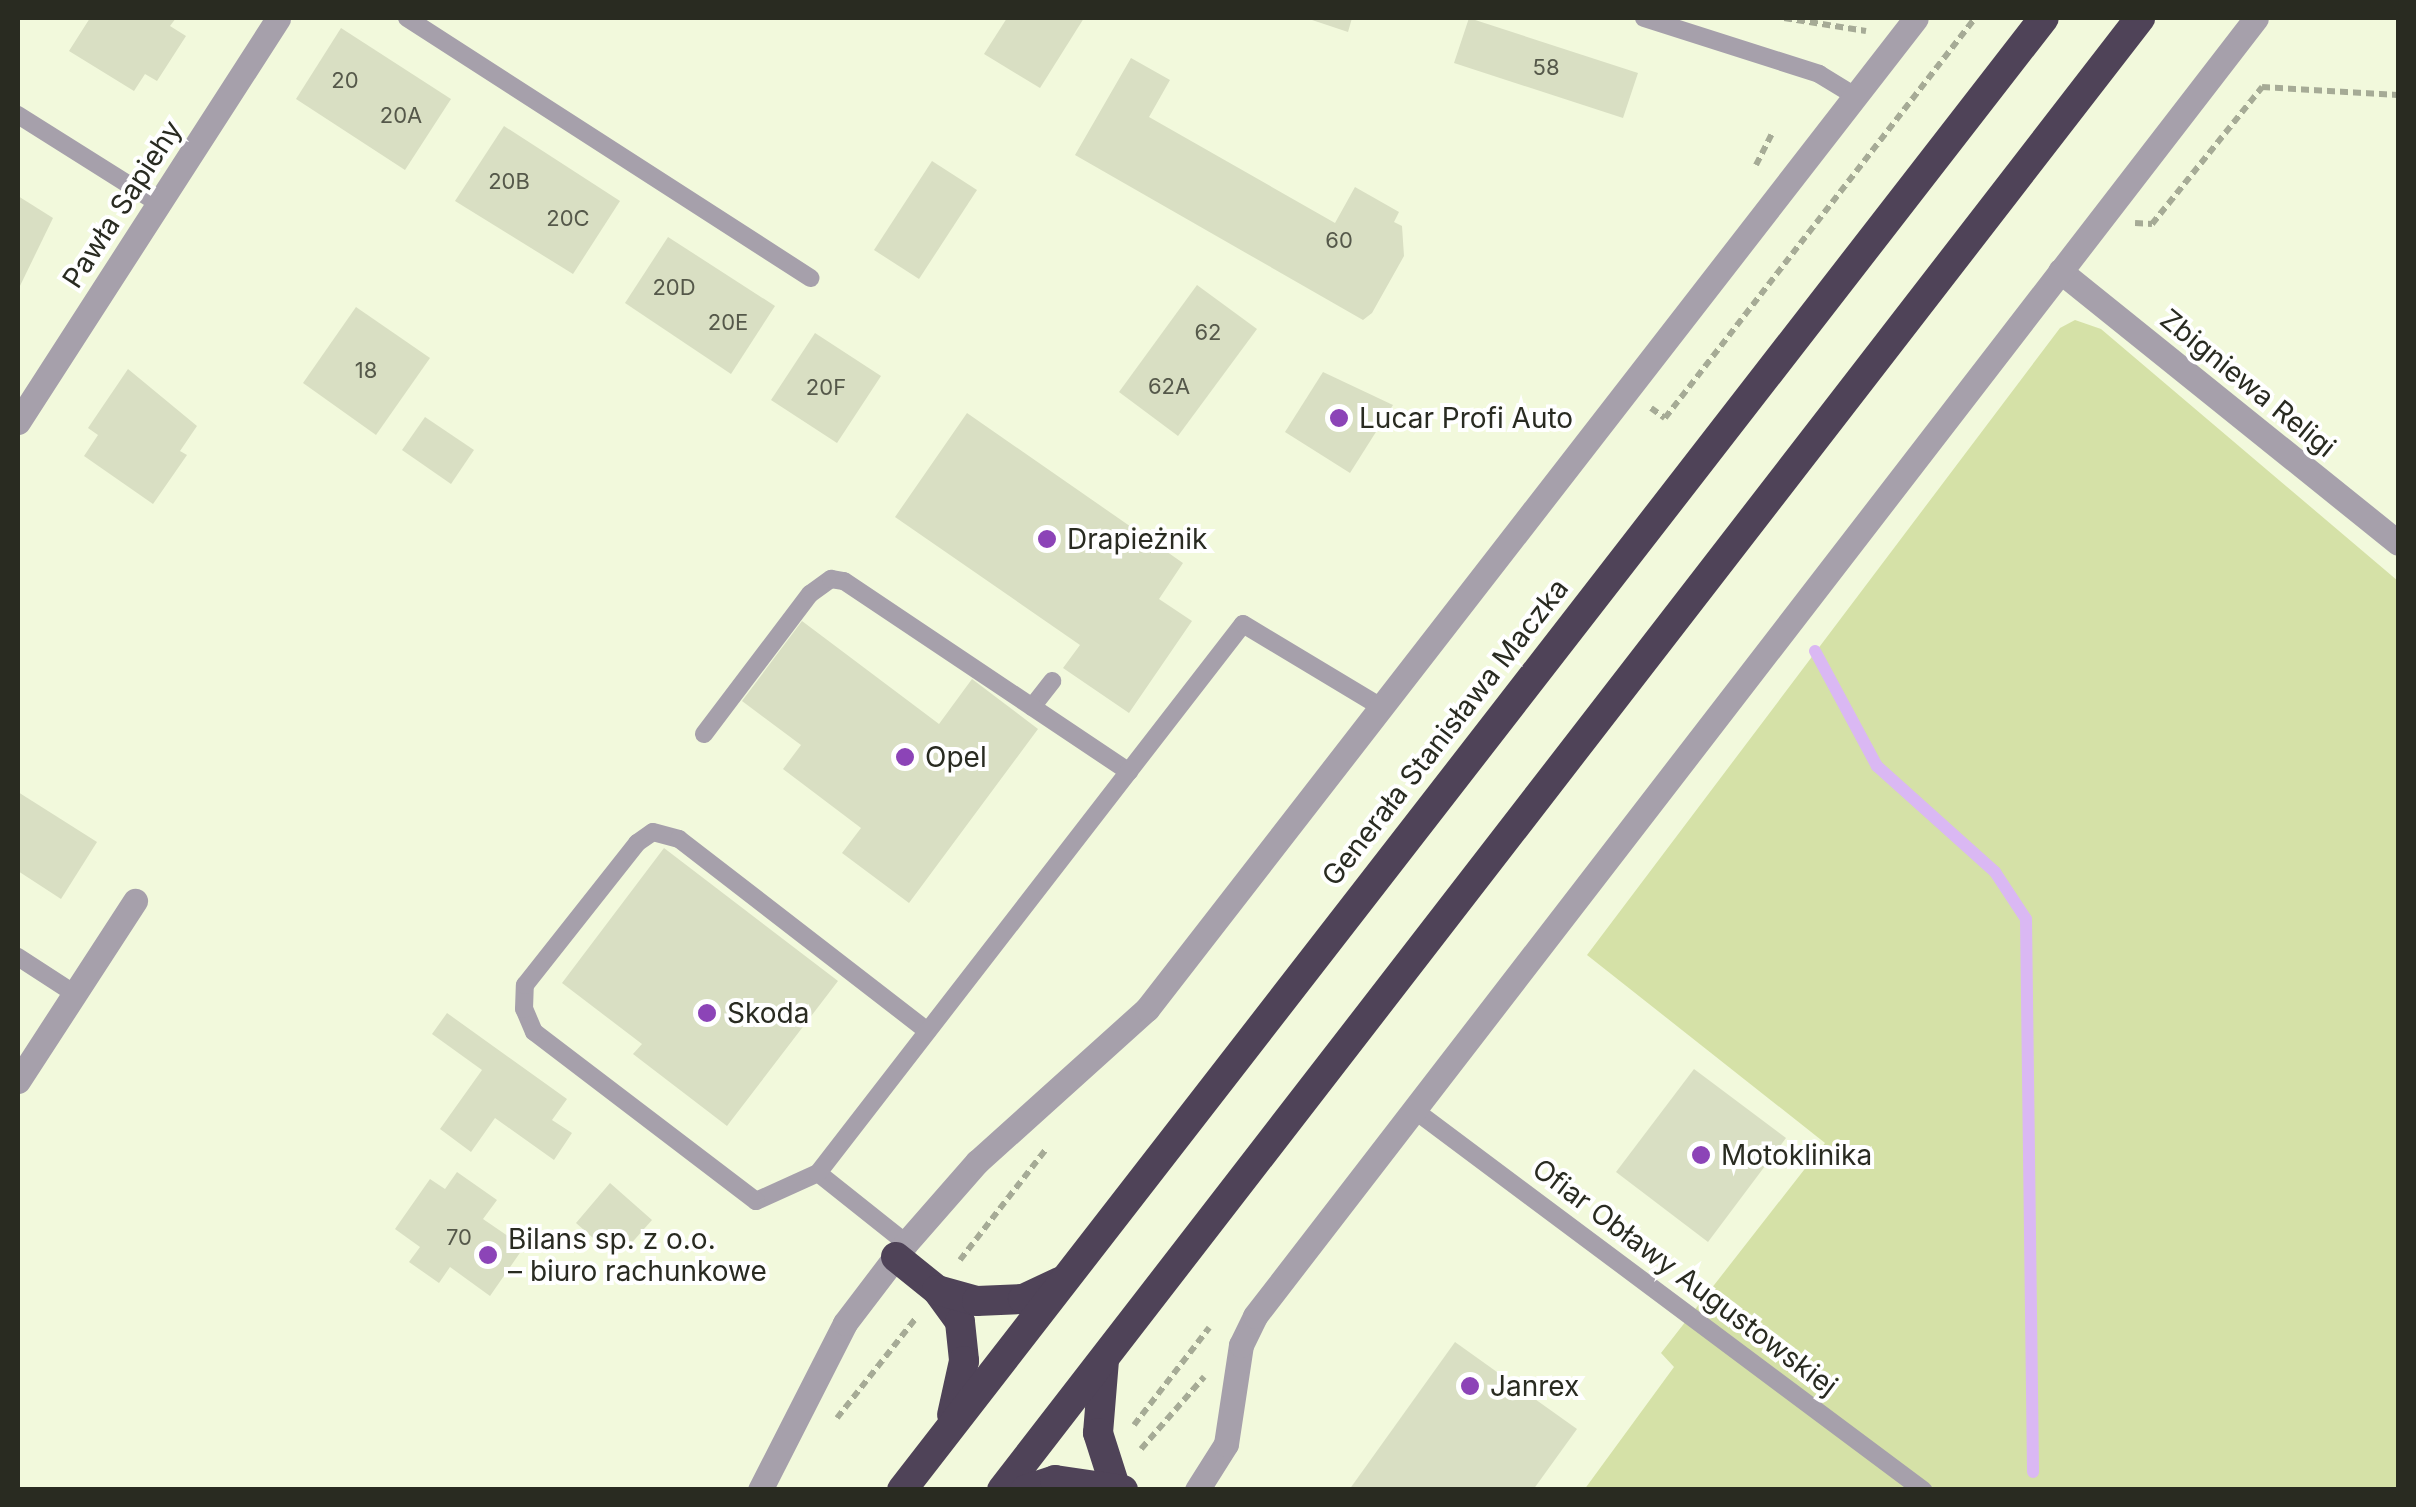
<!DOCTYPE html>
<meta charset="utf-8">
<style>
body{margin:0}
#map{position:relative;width:2416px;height:1507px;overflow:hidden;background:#f2f9dc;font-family:Inter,sans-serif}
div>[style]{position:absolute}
.green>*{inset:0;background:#d5e1a7}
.stream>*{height:12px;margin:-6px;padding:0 6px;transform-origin:6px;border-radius:6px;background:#dab8f3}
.building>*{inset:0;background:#d9dfc3}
.path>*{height:6px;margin-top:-3px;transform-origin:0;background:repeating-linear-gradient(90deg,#a6ab96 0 8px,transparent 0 13px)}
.lane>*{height:18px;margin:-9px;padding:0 9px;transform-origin:9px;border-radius:9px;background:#a6a0ab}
.street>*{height:25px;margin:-12.5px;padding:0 12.5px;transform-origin:12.5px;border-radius:12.5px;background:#a6a0ab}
.highway>*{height:30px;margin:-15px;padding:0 15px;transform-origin:15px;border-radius:15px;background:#4f4358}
.dots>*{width:28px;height:28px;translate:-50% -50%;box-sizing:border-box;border:5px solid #fff;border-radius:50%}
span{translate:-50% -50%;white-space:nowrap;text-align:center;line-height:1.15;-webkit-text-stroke:8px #fff;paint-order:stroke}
.number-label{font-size:22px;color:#55584a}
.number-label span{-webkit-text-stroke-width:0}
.street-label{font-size:28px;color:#292b21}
.poi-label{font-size:28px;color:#292b21}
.left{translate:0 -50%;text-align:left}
.frame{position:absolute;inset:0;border:20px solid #292b21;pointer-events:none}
</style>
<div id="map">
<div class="green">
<i style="clip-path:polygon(2075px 320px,2101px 329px,2398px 581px,2398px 1489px,1584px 1490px,1674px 1367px,1661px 1353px,1825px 1143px,1587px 955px,2060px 328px)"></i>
</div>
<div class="stream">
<i style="left:1815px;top:651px;width:131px;rotate:61.7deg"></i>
<i style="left:1877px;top:766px;width:159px;rotate:41.9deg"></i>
<i style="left:1995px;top:872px;width:56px;rotate:56.6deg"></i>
<i style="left:2026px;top:919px;width:553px;rotate:89.27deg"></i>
</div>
<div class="building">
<i style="clip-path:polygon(90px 18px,176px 18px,170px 26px,186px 36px,157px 81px,145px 74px,134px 91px,69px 51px)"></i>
<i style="clip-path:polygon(1007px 18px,1084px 18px,1040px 88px,984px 54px)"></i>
<i style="clip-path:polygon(1306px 18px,1352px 18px,1348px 32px)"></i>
<i style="clip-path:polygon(1469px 18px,1638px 73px,1623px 118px,1454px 63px)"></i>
<i style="clip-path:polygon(341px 28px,451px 99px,405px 170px,296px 99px)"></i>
<i style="clip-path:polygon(1131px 58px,1170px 80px,1149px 117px,1335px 223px,1355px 187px,1399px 212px,1394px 222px,1402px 226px,1404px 256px,1372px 313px,1363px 320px,1075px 155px)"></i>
<i style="clip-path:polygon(504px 126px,620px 201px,573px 274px,455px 201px)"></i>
<i style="clip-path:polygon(932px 161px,977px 190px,919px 279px,874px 250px)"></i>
<i style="clip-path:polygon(18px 196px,53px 218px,18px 290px)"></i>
<i style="clip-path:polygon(668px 237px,775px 306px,731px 374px,625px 303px)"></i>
<i style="clip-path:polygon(1197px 285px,1257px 329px,1178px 436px,1119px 392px)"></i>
<i style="clip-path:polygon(356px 307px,430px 358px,376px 435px,303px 383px)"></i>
<i style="clip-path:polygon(815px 333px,881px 376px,837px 443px,771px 400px)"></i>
<i style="clip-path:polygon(128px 369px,197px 426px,180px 451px,187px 455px,153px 504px,84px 456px,98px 435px,88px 428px)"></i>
<i style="clip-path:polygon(1323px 372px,1393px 405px,1350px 473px,1285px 432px)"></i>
<i style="clip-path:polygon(967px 413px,1183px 563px,1159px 599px,1192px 621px,1129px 713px,1063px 668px,1080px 645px,895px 517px)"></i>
<i style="clip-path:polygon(425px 417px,474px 450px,451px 484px,402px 450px)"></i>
<i style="clip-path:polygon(802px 621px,939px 724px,972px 679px,1038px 729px,909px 903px,842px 853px,861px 828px,783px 769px,801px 745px,742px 701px)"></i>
<i style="clip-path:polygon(18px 792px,97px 842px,61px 899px,18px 871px)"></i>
<i style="clip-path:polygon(664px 848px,838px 981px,727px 1126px,633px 1054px,642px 1044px,562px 983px)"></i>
<i style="clip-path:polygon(447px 1013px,567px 1099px,552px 1120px,572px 1133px,554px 1160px,495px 1118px,471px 1152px,440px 1129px,482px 1070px,432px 1034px)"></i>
<i style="clip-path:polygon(1694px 1069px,1786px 1138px,1708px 1242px,1616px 1172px)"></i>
<i style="clip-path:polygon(457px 1172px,497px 1200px,483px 1219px,524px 1247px,490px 1296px,450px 1267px,439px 1283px,409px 1262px,420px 1247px,395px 1229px,430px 1179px,445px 1189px)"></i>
<i style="clip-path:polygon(610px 1183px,652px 1220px,628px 1247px,611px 1233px,601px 1245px,576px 1223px)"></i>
<i style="clip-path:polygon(1455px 1342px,1577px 1429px,1533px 1490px,1349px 1490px)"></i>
</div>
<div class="path">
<i style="left:1784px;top:18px;width:83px;rotate:9deg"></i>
<i style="left:1756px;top:165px;width:34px;rotate:-63deg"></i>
<i style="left:2135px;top:223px;width:17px;rotate:3deg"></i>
<i style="left:2152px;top:224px;width:176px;rotate:-51.2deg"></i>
<i style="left:2262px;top:87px;width:136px;rotate:3.4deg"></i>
<i style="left:1651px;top:408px;width:17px;rotate:36deg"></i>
<i style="left:1665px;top:418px;width:506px;rotate:-52.22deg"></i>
<i style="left:960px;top:1260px;width:142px;rotate:-52.2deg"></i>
<i style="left:837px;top:1418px;width:127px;rotate:-51.7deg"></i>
<i style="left:1134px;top:1425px;width:123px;rotate:-52.3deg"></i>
<i style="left:1141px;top:1449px;width:96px;rotate:-48.8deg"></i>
</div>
<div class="lane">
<i style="left:407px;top:18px;width:480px;rotate:32.8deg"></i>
<i style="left:1644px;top:18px;width:184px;rotate:17.7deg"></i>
<i style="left:1819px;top:74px;width:42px;rotate:31.4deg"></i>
<i style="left:18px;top:115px;width:165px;rotate:32.2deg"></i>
<i style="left:1032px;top:707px;width:33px;rotate:-52deg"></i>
<i style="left:704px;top:734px;width:176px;rotate:-52.9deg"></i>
<i style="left:810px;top:594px;width:26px;rotate:-36deg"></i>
<i style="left:831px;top:579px;width:13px;rotate:9deg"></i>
<i style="left:844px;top:581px;width:343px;rotate:33.8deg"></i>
<i style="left:18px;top:957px;width:68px;rotate:33deg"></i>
<i style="left:1413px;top:1109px;width:637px;rotate:36.76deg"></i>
<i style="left:818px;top:1173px;width:68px;rotate:155.7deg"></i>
<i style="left:756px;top:1201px;width:279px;rotate:-142.7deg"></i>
<i style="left:534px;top:1032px;width:25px;rotate:-113deg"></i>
<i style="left:524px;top:1009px;width:24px;rotate:-88deg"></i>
<i style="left:525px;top:985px;width:181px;rotate:-51.7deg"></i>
<i style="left:637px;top:843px;width:19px;rotate:-35deg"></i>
<i style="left:653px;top:832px;width:27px;rotate:15deg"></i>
<i style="left:679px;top:839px;width:314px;rotate:37.7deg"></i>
<i style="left:906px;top:1243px;width:112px;rotate:-141.5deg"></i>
<i style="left:818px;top:1173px;width:694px;rotate:-52.26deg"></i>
<i style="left:1243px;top:624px;width:163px;rotate:31deg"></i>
</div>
<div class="street">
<i style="left:2060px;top:271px;width:434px;rotate:38.8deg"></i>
<i style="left:18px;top:422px;width:480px;rotate:-57.2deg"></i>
<i style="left:18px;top:1081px;width:215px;rotate:-57deg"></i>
<i style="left:760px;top:1490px;width:187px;rotate:-63deg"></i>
<i style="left:845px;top:1323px;width:101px;rotate:-52.7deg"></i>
<i style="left:906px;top:1243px;width:108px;rotate:-48.8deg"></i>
<i style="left:977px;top:1162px;width:229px;rotate:-42deg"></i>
<i style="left:1147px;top:1009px;width:1254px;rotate:-52.19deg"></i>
<i style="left:1197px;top:1490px;width:54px;rotate:-57.8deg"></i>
<i style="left:1226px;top:1444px;width:100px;rotate:-81.4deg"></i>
<i style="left:1241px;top:1345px;width:32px;rotate:-64deg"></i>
<i style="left:1255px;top:1316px;width:1639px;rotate:-52.36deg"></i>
</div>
<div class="highway">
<i style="left:896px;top:1257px;width:53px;rotate:38.8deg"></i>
<i style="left:937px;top:1290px;width:39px;rotate:54deg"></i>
<i style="left:960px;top:1322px;width:39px;rotate:84deg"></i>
<i style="left:964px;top:1361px;width:55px;rotate:102.5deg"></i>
<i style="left:937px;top:1290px;width:41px;rotate:15.4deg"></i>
<i style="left:977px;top:1301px;width:46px;rotate:-2.5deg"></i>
<i style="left:1023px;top:1299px;width:40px;rotate:-25deg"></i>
<i style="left:1104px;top:1360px;width:73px;rotate:94.7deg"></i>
<i style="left:1098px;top:1433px;width:52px;rotate:72.3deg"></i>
<i style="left:902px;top:1490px;width:1863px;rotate:-52.2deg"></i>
<i style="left:1002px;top:1490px;width:1861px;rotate:-52.29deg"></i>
<i style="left:1025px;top:1490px;width:32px;rotate:-18deg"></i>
<i style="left:1055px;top:1480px;width:69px;rotate:8.4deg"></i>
</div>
<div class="dots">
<i style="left:1339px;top:418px;background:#8c44b7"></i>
<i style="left:1047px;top:539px;background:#8c44b7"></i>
<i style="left:905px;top:757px;background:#8c44b7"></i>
<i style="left:707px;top:1013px;background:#8c44b7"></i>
<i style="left:1701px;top:1155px;background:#8c44b7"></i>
<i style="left:488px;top:1255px;background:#8c44b7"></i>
<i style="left:1470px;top:1386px;background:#8c44b7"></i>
</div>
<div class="number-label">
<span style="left:1546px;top:68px">58</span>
<span style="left:345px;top:81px">20</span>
<span style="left:401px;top:116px">20A</span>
<span style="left:509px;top:182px">20B</span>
<span style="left:568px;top:219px">20C</span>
<span style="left:1339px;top:241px">60</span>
<span style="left:674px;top:288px">20D</span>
<span style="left:728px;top:323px">20E</span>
<span style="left:1208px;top:333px">62</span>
<span style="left:366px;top:371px">18</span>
<span style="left:1169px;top:387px">62A</span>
<span style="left:826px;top:388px">20F</span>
<span style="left:459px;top:1238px">70</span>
</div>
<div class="street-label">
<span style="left:122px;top:204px;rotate:-57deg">Pawła Sapiehy</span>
<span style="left:2248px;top:383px;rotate:39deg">Zbigniewa Religi</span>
<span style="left:1445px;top:732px;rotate:-52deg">Generała Stanisława Maczka</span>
<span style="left:1685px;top:1277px;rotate:37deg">Ofiar Obławy Augustowskiej</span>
</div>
<div class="poi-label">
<span class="left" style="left:1359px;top:418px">Lucar Profi Auto</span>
<span class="left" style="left:1067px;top:539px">Drapieżnik</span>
<span class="left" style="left:925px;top:757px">Opel</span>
<span class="left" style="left:727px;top:1013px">Skoda</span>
<span class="left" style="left:1721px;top:1155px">Motoklinika</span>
<span class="left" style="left:508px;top:1255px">Bilans sp. z o.o.<br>– biuro rachunkowe</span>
<span class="left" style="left:1490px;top:1386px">Janrex</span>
</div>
<div class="frame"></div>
</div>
